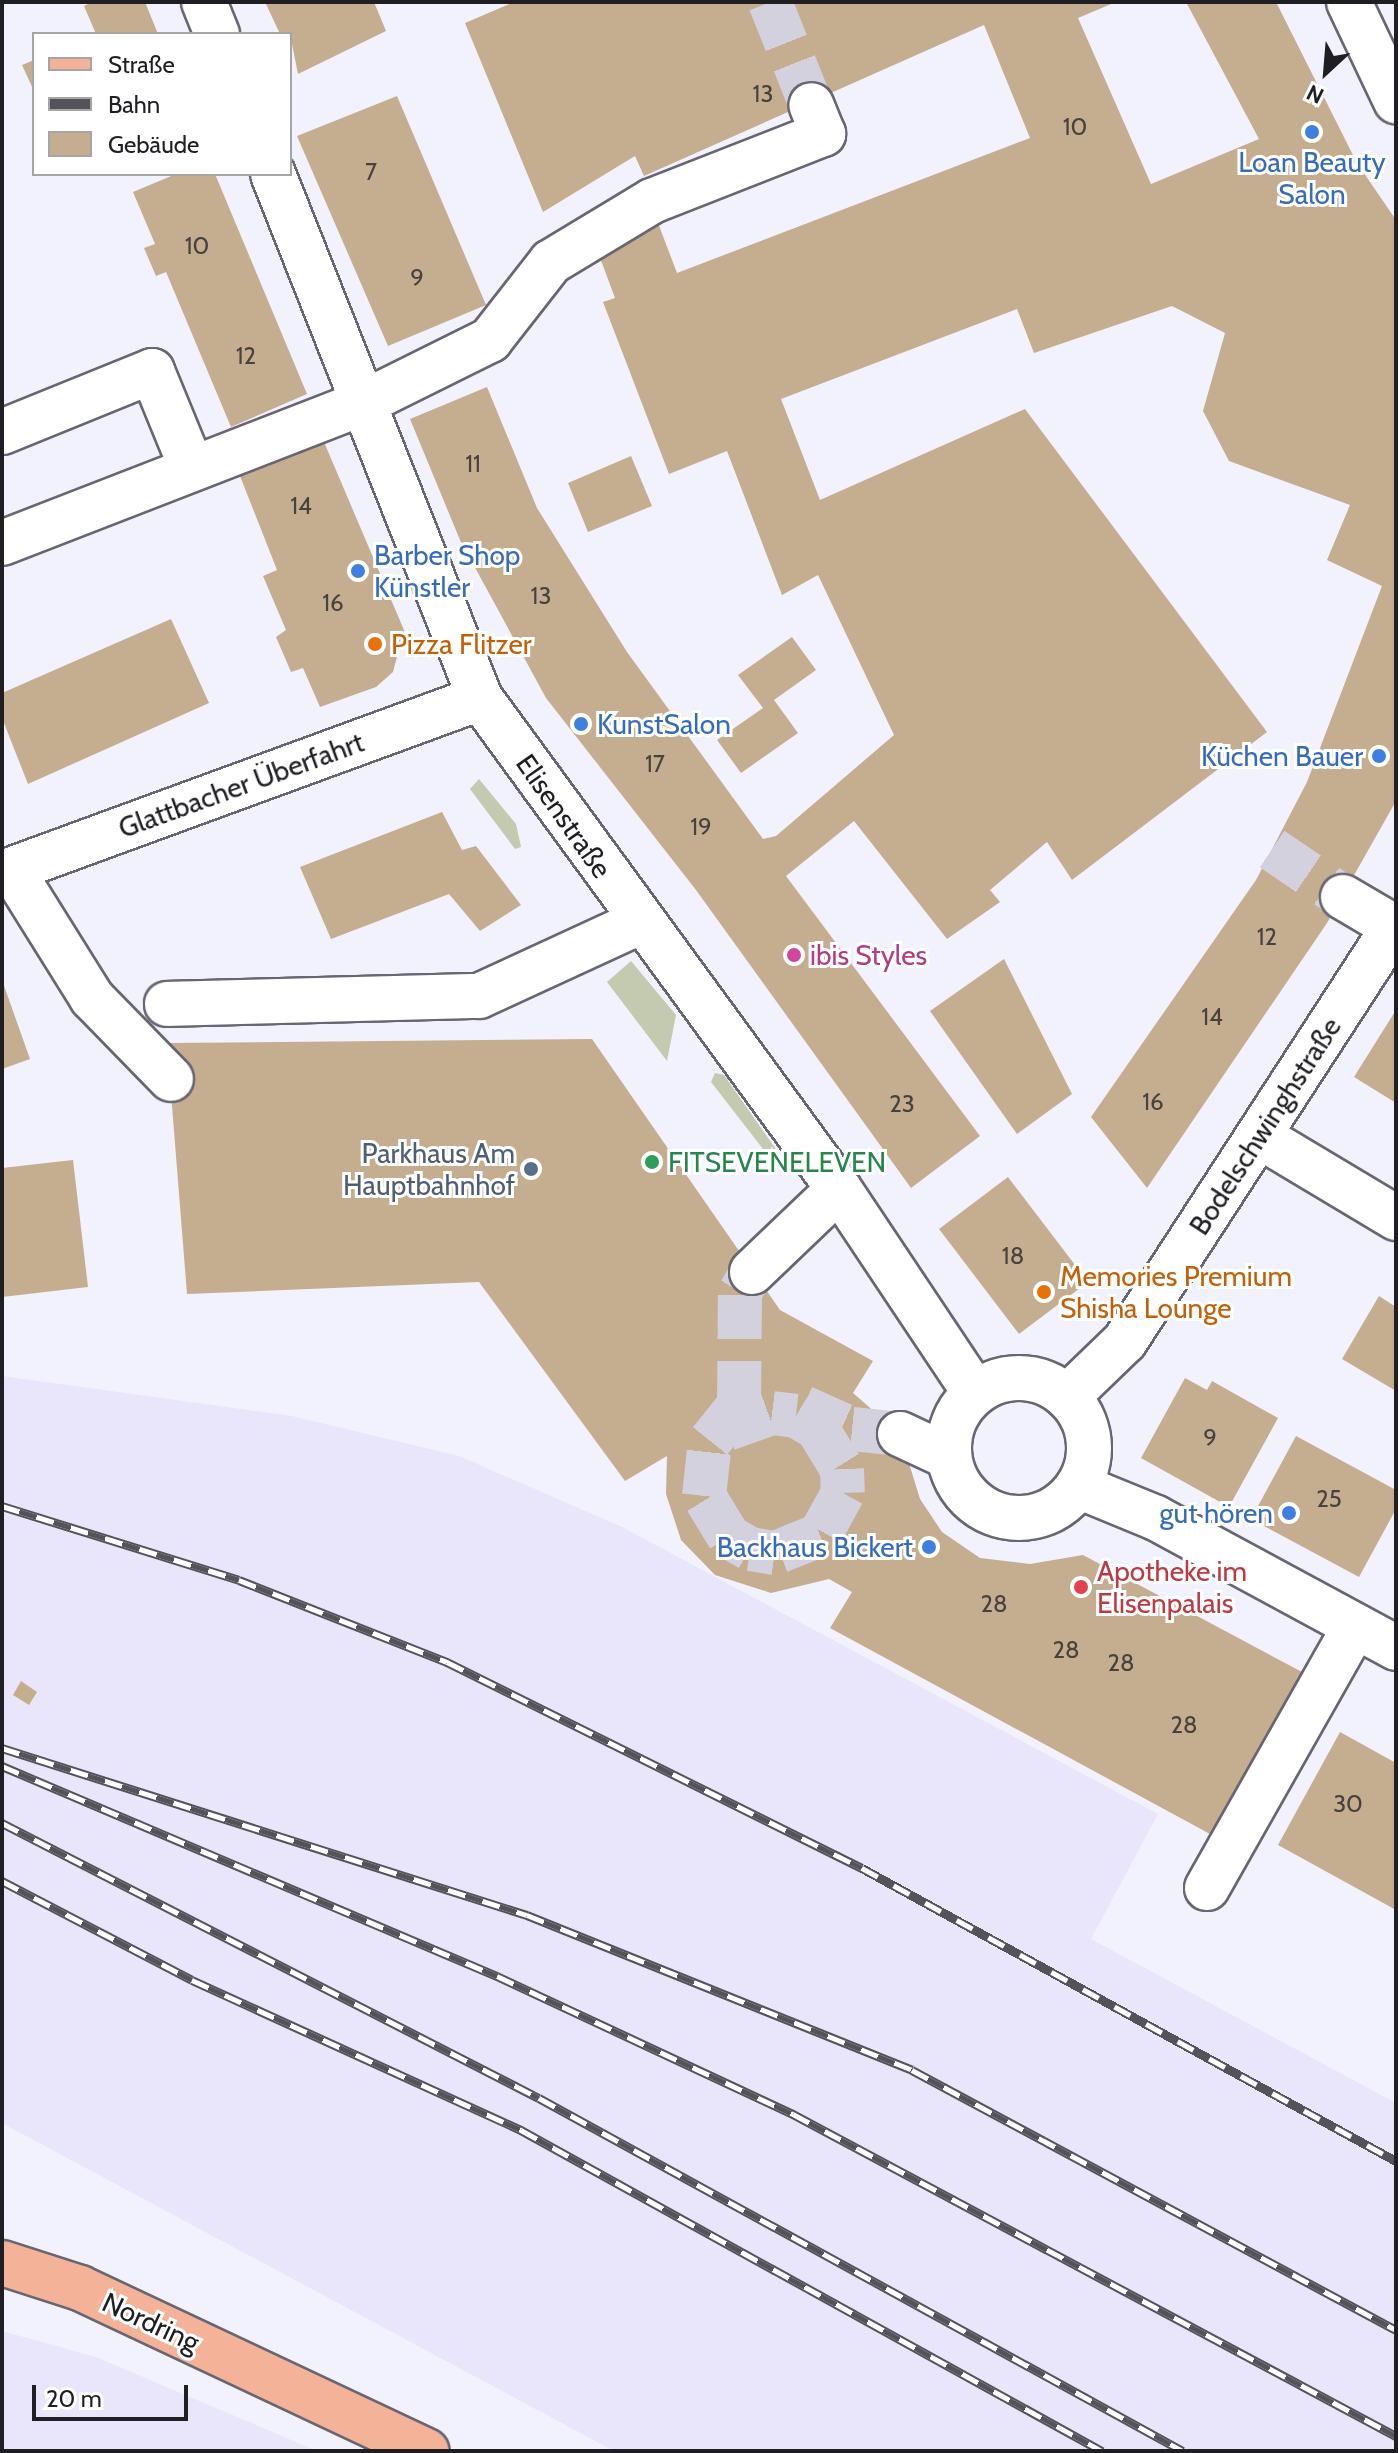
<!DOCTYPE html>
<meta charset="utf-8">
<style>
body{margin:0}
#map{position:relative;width:1398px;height:2453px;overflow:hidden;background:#f2f1fe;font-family:Cabin,sans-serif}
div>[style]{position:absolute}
.built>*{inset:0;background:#e9e6fb}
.green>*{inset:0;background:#c3caaf}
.building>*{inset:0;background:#c5ae90}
.minor-tunnel>*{height:44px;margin-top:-22px;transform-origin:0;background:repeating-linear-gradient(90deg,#d2d1dd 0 44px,transparent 0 66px)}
.roads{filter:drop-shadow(2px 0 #676672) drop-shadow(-2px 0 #676672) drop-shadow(0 2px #676672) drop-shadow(0 -2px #676672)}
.minor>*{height:44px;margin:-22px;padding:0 22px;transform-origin:22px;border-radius:22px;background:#fff}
.minor>.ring{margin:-22px;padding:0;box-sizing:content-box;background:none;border:44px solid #fff;border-radius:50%}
.major>*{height:44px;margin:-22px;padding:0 22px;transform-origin:22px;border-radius:22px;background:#f4b298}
.rail>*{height:9px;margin-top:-4.5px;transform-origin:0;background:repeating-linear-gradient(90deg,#fff 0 18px,#54535a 0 36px);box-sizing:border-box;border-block:2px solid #54535a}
.dots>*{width:22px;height:22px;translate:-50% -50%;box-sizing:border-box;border:4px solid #fff;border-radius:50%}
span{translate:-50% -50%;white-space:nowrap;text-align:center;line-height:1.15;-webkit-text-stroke:6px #fff;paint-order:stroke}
.number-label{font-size:24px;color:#48423e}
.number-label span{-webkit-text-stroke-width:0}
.shop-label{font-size:28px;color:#366cbe}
.left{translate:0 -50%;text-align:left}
.right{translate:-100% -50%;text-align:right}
.food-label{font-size:28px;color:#c56008}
.street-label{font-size:28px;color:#1e1e23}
.hotel-label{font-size:28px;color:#b23c85}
.service-label{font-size:28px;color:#4e5e75}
.leisure-label{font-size:28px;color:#27864d}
.health-label{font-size:28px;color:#be3a42}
.frame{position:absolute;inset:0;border:4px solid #1e1e23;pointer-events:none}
.legend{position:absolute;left:32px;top:32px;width:260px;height:144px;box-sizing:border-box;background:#fff;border:2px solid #a5a5a7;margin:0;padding:10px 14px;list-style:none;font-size:24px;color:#1e1e23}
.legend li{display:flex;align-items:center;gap:16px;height:40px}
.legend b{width:40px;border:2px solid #a5a5a7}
.north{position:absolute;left:1286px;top:32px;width:80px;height:80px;-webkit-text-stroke:6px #fff;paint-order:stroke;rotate:206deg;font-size:22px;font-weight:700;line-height:32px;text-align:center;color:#1e1e23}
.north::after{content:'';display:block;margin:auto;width:28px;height:36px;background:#1e1e23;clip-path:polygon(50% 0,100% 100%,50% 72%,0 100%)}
.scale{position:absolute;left:32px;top:2385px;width:156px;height:36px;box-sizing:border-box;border:4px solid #1e1e23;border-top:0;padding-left:10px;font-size:24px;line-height:28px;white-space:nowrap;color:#1e1e23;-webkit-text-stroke:6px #fff;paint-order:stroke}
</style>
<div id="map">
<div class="built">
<i style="clip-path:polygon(2px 1376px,292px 1416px,459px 1456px,622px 1527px,1158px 1814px,1091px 1939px,1396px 2103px,1396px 2451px,614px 2451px,2px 2123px)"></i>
<i style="clip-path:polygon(2px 2331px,96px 2357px,317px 2451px,2px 2451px)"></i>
</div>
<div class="green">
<i style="clip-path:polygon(479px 779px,516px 824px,521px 847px,515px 849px,470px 789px)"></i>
<i style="clip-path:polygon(631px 961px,676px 1015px,667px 1061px,607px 982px)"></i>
<i style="clip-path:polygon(715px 1073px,724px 1075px,780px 1155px,777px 1167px,711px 1082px)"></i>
</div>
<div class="building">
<i style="clip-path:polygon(92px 2px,145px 2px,158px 34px,96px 34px,84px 6px)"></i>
<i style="clip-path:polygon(265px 2px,374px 2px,386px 31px,298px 74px,290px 34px,280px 34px)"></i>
<i style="clip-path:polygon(514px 2px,1116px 2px,1078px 18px,1151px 184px,1259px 139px,1186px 2px,1276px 2px,1357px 163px,1396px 220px,1396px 801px,1327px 923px,1147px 1188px,1091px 1117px,1256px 880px,1307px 782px,1382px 586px,1327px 560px,1350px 505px,1229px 461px,1203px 411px,1225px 333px,1172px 306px,1034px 353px,1017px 309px,781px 399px,820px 500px,1025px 409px,1267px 732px,1072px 880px,1047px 842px,990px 890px,1000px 902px,947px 939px,854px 821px,786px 876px,980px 1136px,911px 1188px,696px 890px,546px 698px,460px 540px,410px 419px,487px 387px,537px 508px,627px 652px,763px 839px,776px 836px,894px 735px,818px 575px,782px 595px,727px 451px,669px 474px,603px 302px,615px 298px,596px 247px,658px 223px,677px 273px,1030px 138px,984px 25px,644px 176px,635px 156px,543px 212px,465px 23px)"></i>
<i style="clip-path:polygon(34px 60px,34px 91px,22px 65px)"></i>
<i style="clip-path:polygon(397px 96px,486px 305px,388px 346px,297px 136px)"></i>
<i style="clip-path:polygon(176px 174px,215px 174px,307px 394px,231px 427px,166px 272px,156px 276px,144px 248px,155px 244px,133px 192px)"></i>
<i style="clip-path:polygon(324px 442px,404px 630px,393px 672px,376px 687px,320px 707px,303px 668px,291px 672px,276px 637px,286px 630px,263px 576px,277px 570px,240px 476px)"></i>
<i style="clip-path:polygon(631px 456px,652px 506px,588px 532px,568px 483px)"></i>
<i style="clip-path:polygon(171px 619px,209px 703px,28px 784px,2px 718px,2px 693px)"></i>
<i style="clip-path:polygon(792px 637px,816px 670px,774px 700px,798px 733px,741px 773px,717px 740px,763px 708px,738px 675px)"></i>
<i style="clip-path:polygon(442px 812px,462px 850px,476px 846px,521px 905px,480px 931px,449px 894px,331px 939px,300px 867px)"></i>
<i style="clip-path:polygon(1004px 959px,1072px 1094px,1017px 1134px,930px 1011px)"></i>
<i style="clip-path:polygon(2px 980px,30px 1059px,2px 1069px)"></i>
<i style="clip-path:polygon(1396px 1010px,1396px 1103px,1354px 1077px)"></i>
<i style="clip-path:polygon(592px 1039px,780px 1310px,873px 1361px,853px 1393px,900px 1434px,920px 1499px,942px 1532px,980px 1558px,1030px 1564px,1083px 1555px,1302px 1672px,1210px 1834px,830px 1628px,852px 1592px,829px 1579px,771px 1593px,715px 1575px,681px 1540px,666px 1494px,667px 1456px,625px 1481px,479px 1282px,187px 1294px,167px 1043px)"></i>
<i style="clip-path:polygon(73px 1160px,88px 1287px,2px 1297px,2px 1168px)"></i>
<i style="clip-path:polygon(1008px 1177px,1088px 1282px,1019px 1334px,939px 1229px)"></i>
<i style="clip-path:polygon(1379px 1296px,1396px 1307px,1396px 1391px,1342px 1359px)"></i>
<i style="clip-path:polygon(1185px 1378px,1207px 1390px,1212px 1381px,1278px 1418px,1229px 1507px,1141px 1458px)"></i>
<i style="clip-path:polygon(1296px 1436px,1396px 1490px,1396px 1509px,1359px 1577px,1251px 1519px)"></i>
<i style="clip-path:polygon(21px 1681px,37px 1692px,29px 1705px,13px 1695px)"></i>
<i style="clip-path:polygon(1340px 1732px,1396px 1763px,1396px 1910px,1278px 1845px)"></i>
</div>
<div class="minor-tunnel">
<i style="left:770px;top:2px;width:111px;rotate:68.3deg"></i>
<i style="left:1272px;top:849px;width:86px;rotate:34.1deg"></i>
<i style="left:803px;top:1407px;width:54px;rotate:24.2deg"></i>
<i style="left:852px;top:1429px;width:48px;rotate:5.9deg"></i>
<i style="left:727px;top:1429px;width:48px;rotate:-19.6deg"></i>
<i style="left:772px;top:1413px;width:24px;rotate:7deg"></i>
<i style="left:796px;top:1416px;width:24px;rotate:30deg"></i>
<i style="left:817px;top:1428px;width:48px;rotate:58.6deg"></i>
<i style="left:842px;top:1469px;width:24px;rotate:88deg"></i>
<i style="left:843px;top:1493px;width:48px;rotate:118.7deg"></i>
<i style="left:820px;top:1535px;width:48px;rotate:158.2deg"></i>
<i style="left:775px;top:1553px;width:25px;rotate:-171deg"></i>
<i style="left:750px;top:1549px;width:24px;rotate:-150deg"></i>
<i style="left:729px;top:1537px;width:48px;rotate:-121.4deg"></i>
<i style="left:704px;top:1496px;width:55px;rotate:-83.8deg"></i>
<i style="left:710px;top:1441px;width:46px;rotate:-51.1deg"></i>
<i style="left:739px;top:1405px;width:113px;rotate:-89.5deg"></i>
<i style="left:740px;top:1292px;width:23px;rotate:-59deg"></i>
</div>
<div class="roads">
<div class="minor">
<i style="left:204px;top:2px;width:35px;rotate:68deg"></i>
<i style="left:1349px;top:2px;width:110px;rotate:64.6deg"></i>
<i style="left:273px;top:174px;width:563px;rotate:68.44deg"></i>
<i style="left:480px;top:698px;width:608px;rotate:53.83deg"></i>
<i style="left:839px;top:1189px;width:245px;rotate:56.3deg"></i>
<i style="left:2px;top:432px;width:162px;rotate:-22.1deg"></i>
<i style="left:152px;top:371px;width:103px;rotate:67.7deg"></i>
<i style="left:2px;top:543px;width:389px;rotate:-21.2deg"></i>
<i style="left:365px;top:402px;width:140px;rotate:-26.4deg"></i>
<i style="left:490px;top:340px;width:99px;rotate:-52deg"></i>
<i style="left:551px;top:262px;width:118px;rotate:-31.1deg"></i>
<i style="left:652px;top:201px;width:184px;rotate:-21.4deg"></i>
<i style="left:823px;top:134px;width:31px;rotate:-112deg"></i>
<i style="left:12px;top:870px;width:151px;rotate:58deg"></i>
<i style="left:92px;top:998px;width:113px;rotate:45.7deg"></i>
<i style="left:2px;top:873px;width:509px;rotate:-20.11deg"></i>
<i style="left:1343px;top:897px;width:59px;rotate:30.5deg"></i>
<i style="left:167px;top:1004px;width:312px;rotate:-1.5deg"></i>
<i style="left:479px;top:996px;width:177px;rotate:-24.7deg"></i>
<i style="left:1259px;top:1136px;width:160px;rotate:30.9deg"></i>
<i style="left:752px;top:1272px;width:120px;rotate:-43.7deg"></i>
<i class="ring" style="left:949px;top:1378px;width:96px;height:96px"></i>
<i style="left:1067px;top:1397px;width:81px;rotate:-44deg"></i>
<i style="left:1125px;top:1341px;width:497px;rotate:-57deg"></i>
<i style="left:900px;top:1434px;width:54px;rotate:25.1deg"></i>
<i style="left:1078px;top:1486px;width:84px;rotate:22.3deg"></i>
<i style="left:1156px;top:1518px;width:273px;rotate:28.4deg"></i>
<i style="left:1207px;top:1888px;width:301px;rotate:-60.5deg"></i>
</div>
<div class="major">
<i style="left:2px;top:2263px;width:82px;rotate:17.8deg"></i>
<i style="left:80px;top:2288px;width:383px;rotate:25.2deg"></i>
</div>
</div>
<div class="rail">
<i style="left:2px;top:1506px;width:248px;rotate:17.3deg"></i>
<i style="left:239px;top:1580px;width:224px;rotate:21.5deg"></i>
<i style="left:447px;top:1662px;width:463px;rotate:26.4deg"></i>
<i style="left:862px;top:1868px;width:609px;rotate:28.75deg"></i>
<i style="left:2px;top:1748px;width:551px;rotate:17.65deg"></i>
<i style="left:527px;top:1915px;width:415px;rotate:21.9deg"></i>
<i style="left:912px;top:2070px;width:549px;rotate:28.24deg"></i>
<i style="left:2px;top:1766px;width:538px;rotate:22.99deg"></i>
<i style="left:497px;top:1976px;width:327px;rotate:25deg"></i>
<i style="left:793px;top:2114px;width:684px;rotate:28.1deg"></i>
<i style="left:2px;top:1823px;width:603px;rotate:27.12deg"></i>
<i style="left:539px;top:2098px;width:734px;rotate:28.73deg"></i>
<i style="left:2px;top:1881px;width:214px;rotate:27.5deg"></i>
<i style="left:192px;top:1980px;width:362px;rotate:24.5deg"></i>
<i style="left:521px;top:2130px;width:664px;rotate:28.92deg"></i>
</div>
<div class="dots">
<i style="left:1312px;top:132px;background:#3f7fe0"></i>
<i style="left:358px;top:571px;background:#3f7fe0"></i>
<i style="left:375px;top:644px;background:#e8710a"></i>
<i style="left:581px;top:724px;background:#3f7fe0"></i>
<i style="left:1379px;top:756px;background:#3f7fe0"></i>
<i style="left:794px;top:955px;background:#d1479c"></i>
<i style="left:652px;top:1162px;background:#2e9e5b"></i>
<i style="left:531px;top:1169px;background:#5c6f8a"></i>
<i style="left:1044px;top:1292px;background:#e8710a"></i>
<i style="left:1289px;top:1513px;background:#3f7fe0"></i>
<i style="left:929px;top:1547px;background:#3f7fe0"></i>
<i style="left:1081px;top:1587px;background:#e0444e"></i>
</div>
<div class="number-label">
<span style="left:763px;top:94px">13</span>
<span style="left:1075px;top:127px">10</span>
<span style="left:371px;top:172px">7</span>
<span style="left:197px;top:246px">10</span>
<span style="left:417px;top:278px">9</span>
<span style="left:246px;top:356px">12</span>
<span style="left:473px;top:464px">11</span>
<span style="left:301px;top:506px">14</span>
<span style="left:541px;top:596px">13</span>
<span style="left:333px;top:603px">16</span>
<span style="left:655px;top:764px">17</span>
<span style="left:701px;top:827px">19</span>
<span style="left:1267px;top:937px">12</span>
<span style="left:1212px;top:1017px">14</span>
<span style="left:1153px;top:1102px">16</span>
<span style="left:902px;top:1104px">23</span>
<span style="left:1013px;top:1256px">18</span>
<span style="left:1210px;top:1438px">9</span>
<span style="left:1329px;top:1499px">25</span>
<span style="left:994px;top:1604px">28</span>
<span style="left:1066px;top:1650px">28</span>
<span style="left:1121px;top:1663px">28</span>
<span style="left:1184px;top:1725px">28</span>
<span style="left:1348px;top:1804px">30</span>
</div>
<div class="shop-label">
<span style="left:1312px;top:178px">Loan Beauty<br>Salon</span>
<span class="left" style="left:374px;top:571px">Barber Shop<br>Künstler</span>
<span class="left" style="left:597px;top:724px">KunstSalon</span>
<span class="right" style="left:1363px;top:756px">Küchen Bauer</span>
<span class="right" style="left:1273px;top:1513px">gut hören</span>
<span class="right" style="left:913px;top:1547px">Backhaus Bickert</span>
</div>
<div class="food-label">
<span class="left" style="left:391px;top:644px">Pizza Flitzer</span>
<span class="left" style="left:1060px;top:1292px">Memories Premium<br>Shisha Lounge</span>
</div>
<div class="street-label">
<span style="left:241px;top:785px;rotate:-20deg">Glattbacher Überfahrt</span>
<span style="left:564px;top:816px;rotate:55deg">Elisenstraße</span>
<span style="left:1265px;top:1126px;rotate:-57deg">Bodelschwinghstraße</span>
<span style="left:151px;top:2322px;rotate:25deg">Nordring</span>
</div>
<div class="hotel-label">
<span class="left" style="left:810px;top:955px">ibis Styles</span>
</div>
<div class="service-label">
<span class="right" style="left:515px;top:1169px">Parkhaus Am<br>Hauptbahnhof</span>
</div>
<div class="leisure-label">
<span class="left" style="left:668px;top:1162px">FITSEVENELEVEN</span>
</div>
<div class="health-label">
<span class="left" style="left:1097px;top:1587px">Apotheke im<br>Elisenpalais</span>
</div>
<div class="frame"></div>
<ul class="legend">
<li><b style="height:10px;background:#f4b298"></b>Straße</li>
<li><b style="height:10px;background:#54535a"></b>Bahn</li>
<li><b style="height:22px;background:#c5ae90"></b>Gebäude</li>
</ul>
<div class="north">N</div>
<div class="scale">20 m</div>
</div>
